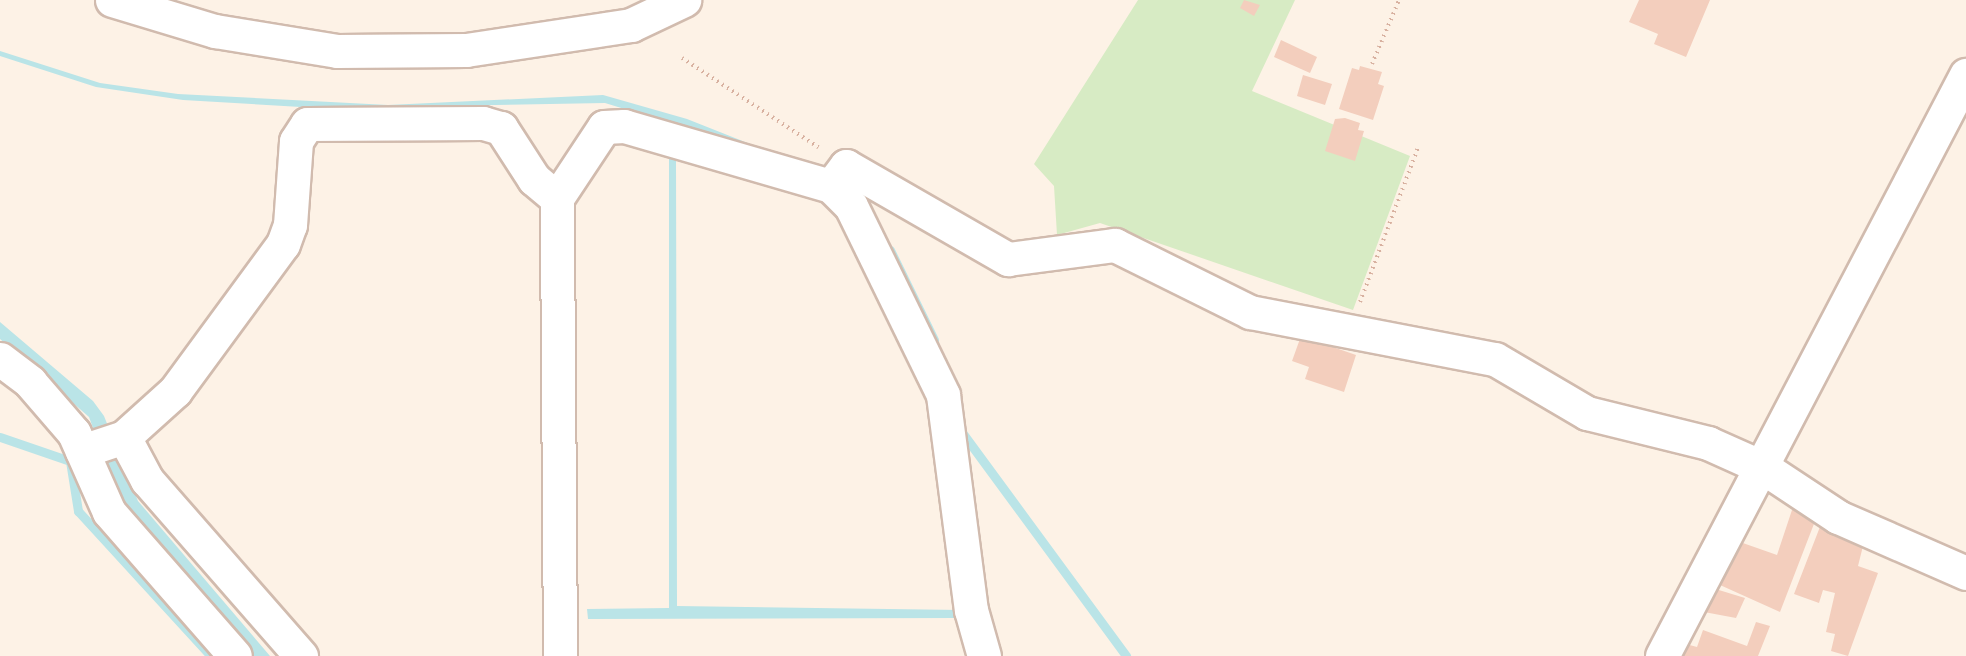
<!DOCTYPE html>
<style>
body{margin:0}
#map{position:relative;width:1966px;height:656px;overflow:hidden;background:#fdf2e6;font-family:"Public Sans",sans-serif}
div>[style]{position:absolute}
.green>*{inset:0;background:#d7ebc4}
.water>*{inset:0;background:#bae4e7}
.stream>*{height:9px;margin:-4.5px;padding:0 4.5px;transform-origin:4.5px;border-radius:4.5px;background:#bae4e7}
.building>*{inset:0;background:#f3cebd}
.path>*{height:4px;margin-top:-2px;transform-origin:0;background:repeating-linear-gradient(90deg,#d8b1a0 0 1.5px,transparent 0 6px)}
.roads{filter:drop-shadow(2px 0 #d1bbae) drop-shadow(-2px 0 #d1bbae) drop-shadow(0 2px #d1bbae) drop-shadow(0 -2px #d1bbae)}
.minor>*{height:33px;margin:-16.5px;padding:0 16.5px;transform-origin:16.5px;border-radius:16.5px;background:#fff}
span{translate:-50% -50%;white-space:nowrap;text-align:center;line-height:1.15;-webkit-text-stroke:5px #fff6ec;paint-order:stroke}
</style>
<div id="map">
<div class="green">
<i style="clip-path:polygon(1138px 0,1295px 0,1252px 91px,1410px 156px,1353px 310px,1100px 223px,1057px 235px,1054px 186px,1034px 164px)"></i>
</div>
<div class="water">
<i style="clip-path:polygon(0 51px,100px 83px,178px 94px,388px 105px,603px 95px,687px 119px,788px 159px,605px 103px,318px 108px,183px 100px,96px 87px,0 56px)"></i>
<i style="clip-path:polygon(669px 154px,676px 156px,677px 606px,961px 610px,958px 618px,588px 619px,587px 609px,669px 608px)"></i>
<i style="clip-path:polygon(0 322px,93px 401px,104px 416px,138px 501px,270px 656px,253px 656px,131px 515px,117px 494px,89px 417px,0 339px)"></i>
</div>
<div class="stream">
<i style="left:890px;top:250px;width:100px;rotate:63.9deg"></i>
<i style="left:961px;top:431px;width:279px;rotate:53.7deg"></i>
<i style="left:0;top:437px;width:74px;rotate:18.9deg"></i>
<i style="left:70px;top:461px;width:51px;rotate:80.9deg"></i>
<i style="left:78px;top:511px;width:197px;rotate:47.5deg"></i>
</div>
<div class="building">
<i style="clip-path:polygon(1244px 0,1260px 5px,1254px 16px,1240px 8px)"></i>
<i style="clip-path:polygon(1639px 0,1710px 0,1686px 57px,1654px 44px,1658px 34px,1629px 22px)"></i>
<i style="clip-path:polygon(1281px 40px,1317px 57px,1310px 73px,1274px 57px)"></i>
<i style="clip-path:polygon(1360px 66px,1382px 72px,1378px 84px,1384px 86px,1373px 120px,1339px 109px,1352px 68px,1359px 70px)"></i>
<i style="clip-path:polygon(1303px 75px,1332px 84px,1325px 105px,1297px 96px)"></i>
<i style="clip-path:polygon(1345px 118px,1360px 123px,1358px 130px,1364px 131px,1355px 161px,1325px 151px,1335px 119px)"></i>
<i style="clip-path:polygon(1301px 336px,1356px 355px,1344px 392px,1305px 379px,1309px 367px,1292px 361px)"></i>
<i style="clip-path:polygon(1793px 507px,1817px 516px,1780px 612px,1720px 585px,1728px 557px,1734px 559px,1740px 542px,1777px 555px)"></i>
<i style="clip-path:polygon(1823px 519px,1864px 542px,1858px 566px,1878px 573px,1848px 656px,1831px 651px,1835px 634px,1826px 632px,1835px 593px,1823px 590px,1819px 603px,1794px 594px)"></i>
<i style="clip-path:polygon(1709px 587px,1745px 598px,1736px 618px,1704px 612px)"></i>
<i style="clip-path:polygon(1756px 622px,1770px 626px,1758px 656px,1676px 656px,1682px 643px,1697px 647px,1703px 630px,1747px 646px)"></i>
</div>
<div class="path">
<i style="left:682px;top:58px;width:163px;rotate:33.2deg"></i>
<i style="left:1372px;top:64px;width:69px;rotate:-67.1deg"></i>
<i style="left:1360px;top:302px;width:165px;rotate:-69.4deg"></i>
</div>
<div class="roads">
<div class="minor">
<i style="left:112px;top:0;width:108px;rotate:16.8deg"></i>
<i style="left:215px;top:31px;width:124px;rotate:9.3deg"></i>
<i style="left:337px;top:51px;width:129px;rotate:-0.4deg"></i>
<i style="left:466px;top:50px;width:167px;rotate:-8.6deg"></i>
<i style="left:631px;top:25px;width:59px;rotate:-25.3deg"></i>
<i style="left:831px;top:186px;width:25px;rotate:-53deg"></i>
<i style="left:846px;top:166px;width:187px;rotate:29.9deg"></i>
<i style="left:1008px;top:259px;width:108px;rotate:-7.5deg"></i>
<i style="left:1115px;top:245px;width:151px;rotate:26.4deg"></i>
<i style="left:1250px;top:312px;width:249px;rotate:10.9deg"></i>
<i style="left:1495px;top:359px;width:107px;rotate:30.4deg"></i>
<i style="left:1587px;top:413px;width:125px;rotate:13.9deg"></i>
<i style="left:1708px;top:443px;width:61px;rotate:24.1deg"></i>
<i style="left:1764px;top:468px;width:89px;rotate:33.5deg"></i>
<i style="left:1838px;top:517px;width:140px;rotate:23.6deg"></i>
<i style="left:0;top:359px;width:38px;rotate:37deg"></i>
<i style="left:30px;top:382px;width:67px;rotate:49.2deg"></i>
<i style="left:74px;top:433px;width:86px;rotate:66.1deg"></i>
<i style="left:109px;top:512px;width:191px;rotate:48.8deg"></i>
<i style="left:124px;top:437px;width:49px;rotate:61.9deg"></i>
<i style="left:147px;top:480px;width:234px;rotate:48.8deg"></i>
<i style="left:82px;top:451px;width:44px;rotate:-18.4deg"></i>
<i style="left:124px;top:437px;width:69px;rotate:-42deg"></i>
<i style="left:175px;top:391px;width:182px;rotate:-53.7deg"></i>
<i style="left:283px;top:244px;width:20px;rotate:-70deg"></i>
<i style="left:290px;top:225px;width:84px;rotate:-85.9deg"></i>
<i style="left:296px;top:141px;width:20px;rotate:-57deg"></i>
<i style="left:307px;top:124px;width:176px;rotate:-0.3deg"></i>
<i style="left:483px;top:123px;width:19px;rotate:16deg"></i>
<i style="left:501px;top:128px;width:61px;rotate:57.1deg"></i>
<i style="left:534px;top:179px;width:30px;rotate:40deg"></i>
<i style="left:560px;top:656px;width:458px;rotate:-90.4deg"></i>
<i style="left:557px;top:198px;width:85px;rotate:-56.5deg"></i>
<i style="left:604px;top:127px;width:20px;rotate:-3deg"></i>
<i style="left:624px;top:126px;width:216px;rotate:16.2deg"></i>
<i style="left:831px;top:186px;width:28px;rotate:45deg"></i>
<i style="left:851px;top:206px;width:210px;rotate:64deg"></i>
<i style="left:943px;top:395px;width:217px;rotate:82.6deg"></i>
<i style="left:971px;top:610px;width:48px;rotate:74.2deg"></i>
<i style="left:1662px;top:656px;width:656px;rotate:-62.38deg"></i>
</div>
</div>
</div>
